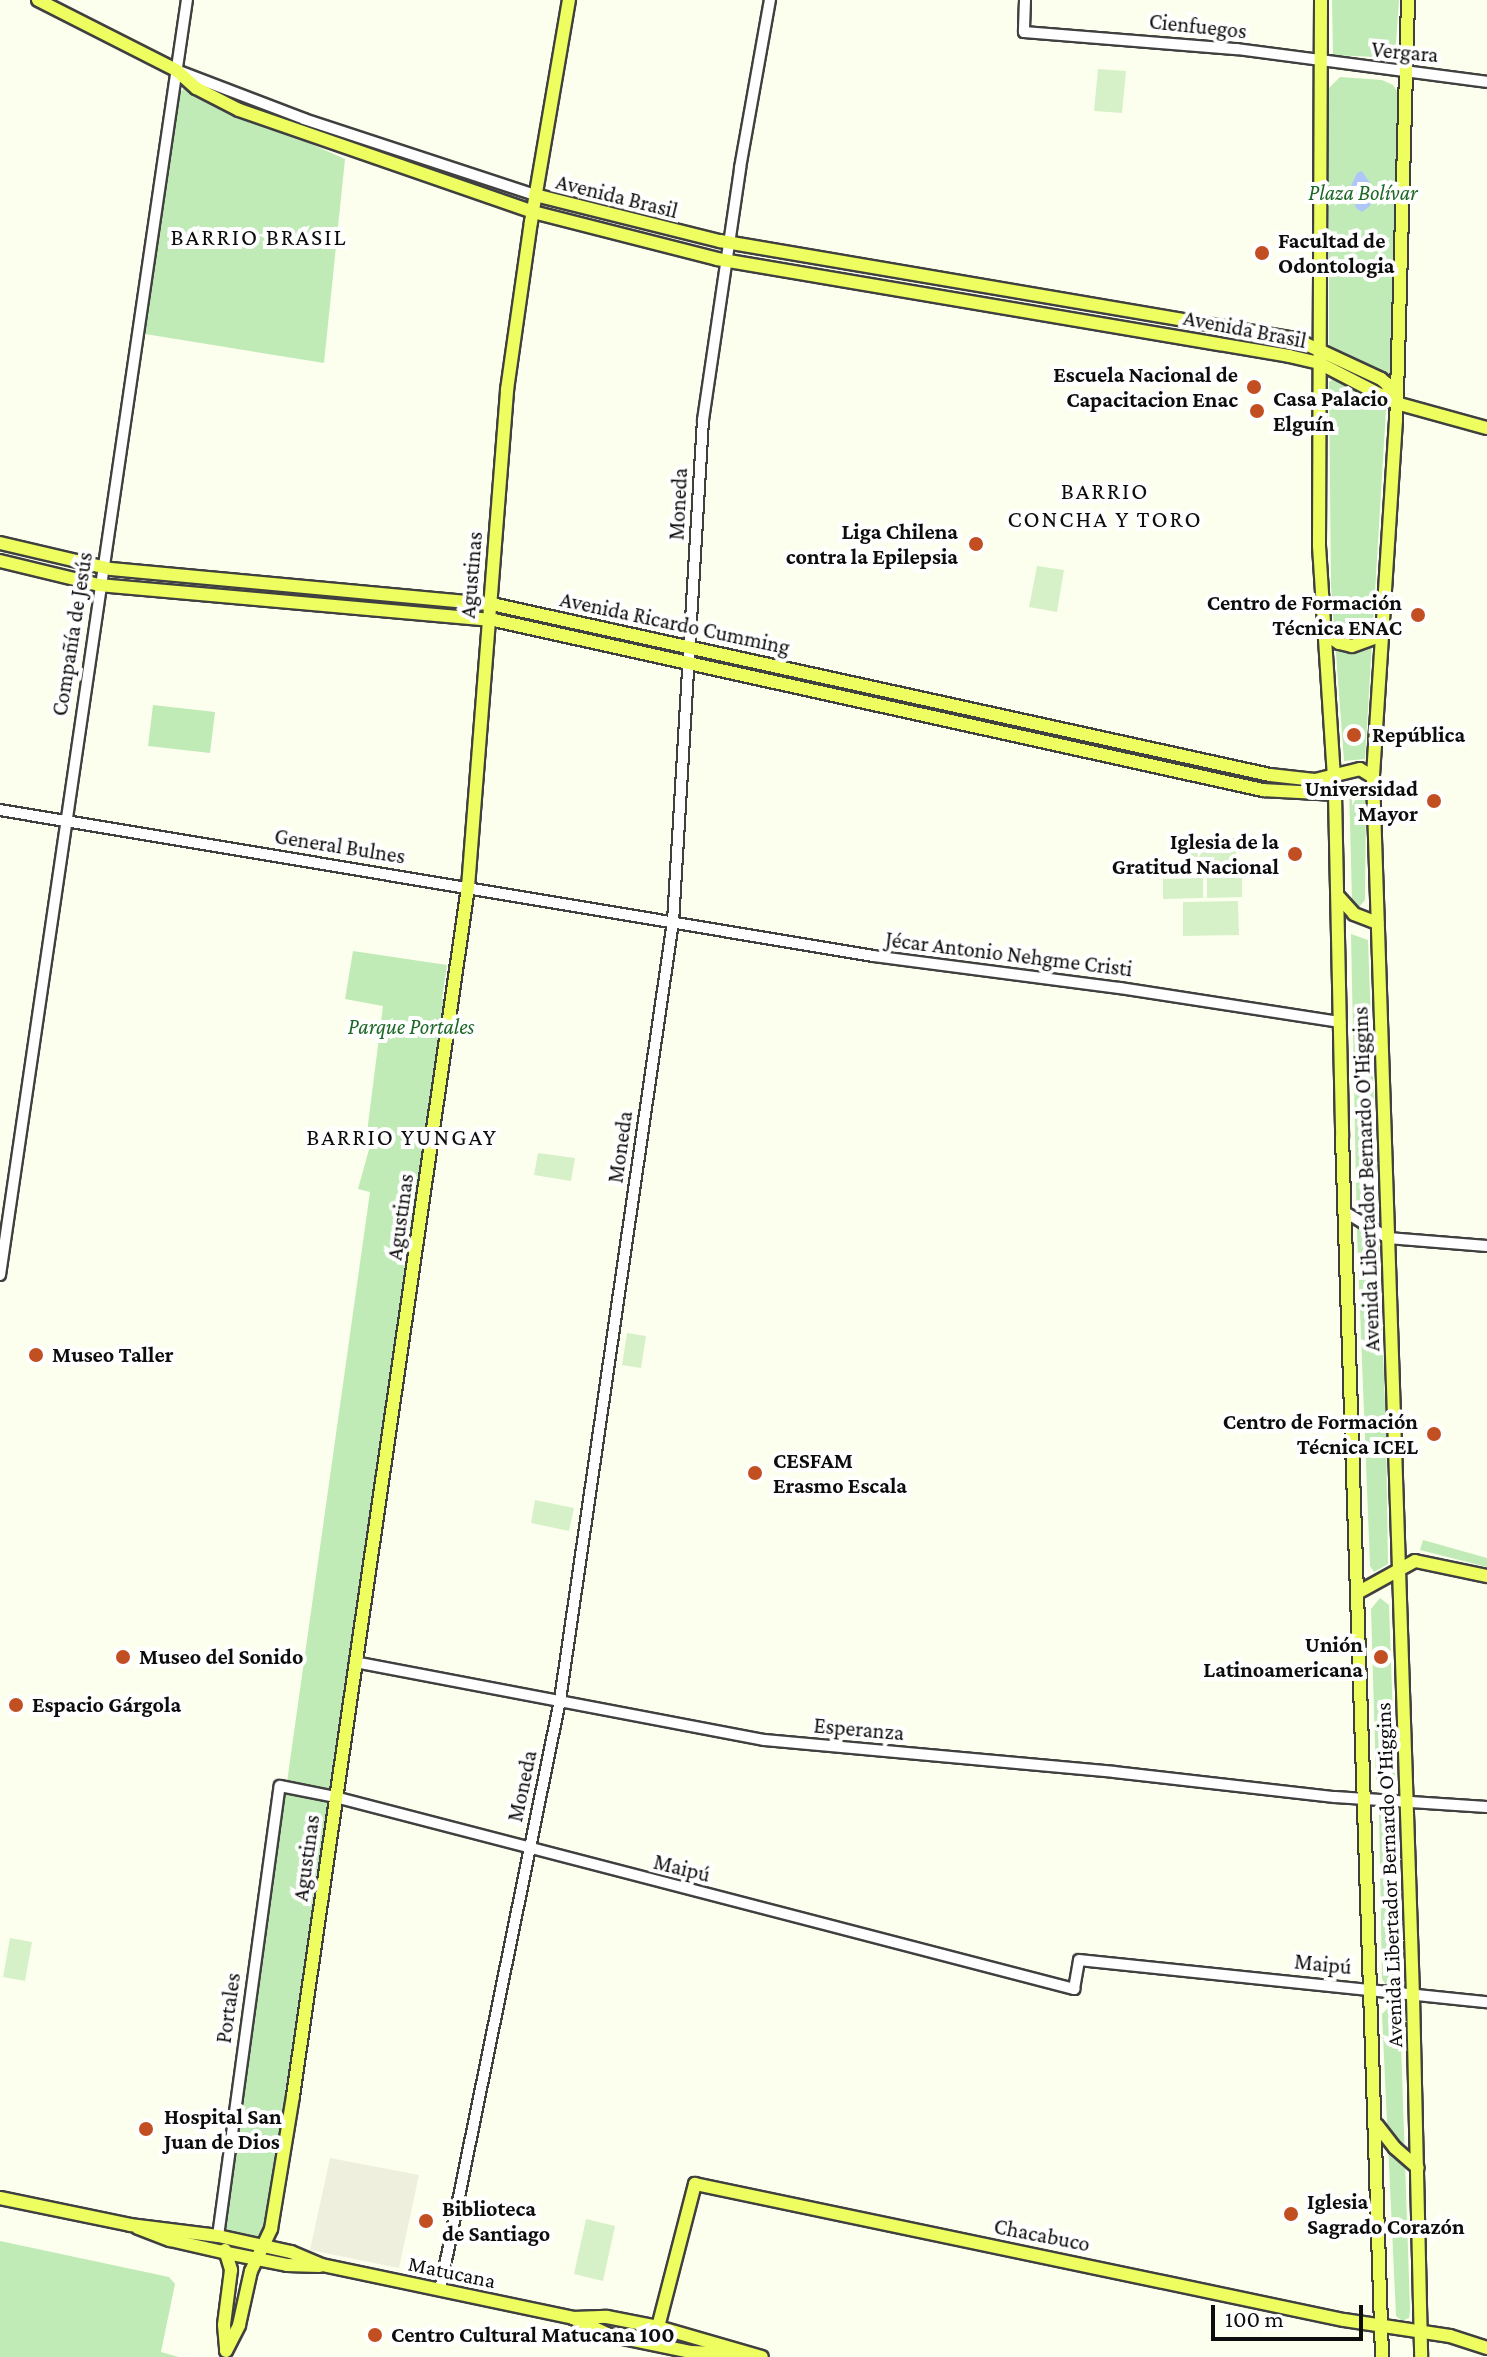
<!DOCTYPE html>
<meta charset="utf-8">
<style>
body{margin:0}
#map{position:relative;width:1487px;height:2357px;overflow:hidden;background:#fdffee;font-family:"Crimson Pro",serif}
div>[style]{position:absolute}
.green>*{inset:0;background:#c0ebb6}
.pitch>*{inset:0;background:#d6f1c8}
.plaza>*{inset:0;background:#eeefdd}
.water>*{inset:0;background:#b1c6f8}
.roads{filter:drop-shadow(2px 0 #404040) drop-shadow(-2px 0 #404040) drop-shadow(0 2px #404040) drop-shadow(0 -2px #404040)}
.minor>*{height:10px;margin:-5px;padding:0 5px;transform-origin:5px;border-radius:5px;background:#fff}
.major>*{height:12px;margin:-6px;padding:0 6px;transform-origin:6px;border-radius:6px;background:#eefd60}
.dots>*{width:22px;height:22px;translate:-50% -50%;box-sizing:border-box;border:4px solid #fff;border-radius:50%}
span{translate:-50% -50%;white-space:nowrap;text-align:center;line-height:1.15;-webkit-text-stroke:8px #fff;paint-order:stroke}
.street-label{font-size:22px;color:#0d0d0d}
.park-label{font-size:22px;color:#1c6725;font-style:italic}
.poi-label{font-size:22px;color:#0d0d0d;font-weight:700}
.left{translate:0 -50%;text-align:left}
.right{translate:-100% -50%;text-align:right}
.neighbourhood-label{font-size:24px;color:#0d0d0d;letter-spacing:2px}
.scale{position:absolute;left:1211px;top:2305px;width:152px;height:36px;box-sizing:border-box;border:4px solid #0d0d0d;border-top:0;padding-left:10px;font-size:24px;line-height:28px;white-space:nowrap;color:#0d0d0d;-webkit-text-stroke:6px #fff;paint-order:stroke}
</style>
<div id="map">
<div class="green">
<i style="clip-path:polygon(1332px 0,1399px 0,1395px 58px,1333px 55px)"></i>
<i style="clip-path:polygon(1340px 77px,1382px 80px,1393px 85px,1399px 94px,1390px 378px,1329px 348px,1329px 88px)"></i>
<i style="clip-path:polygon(184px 88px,345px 159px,324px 363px,145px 334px,177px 96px)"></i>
<i style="clip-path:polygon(1335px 378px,1384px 403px,1386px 409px,1365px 759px,1344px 761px,1331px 586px,1329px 382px)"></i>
<i style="clip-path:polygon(153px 705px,215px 712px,210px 753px,148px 746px)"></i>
<i style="clip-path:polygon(1354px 783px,1361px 786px,1366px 800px,1365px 900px,1359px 907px,1352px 901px,1349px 787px)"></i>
<i style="clip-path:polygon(1351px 934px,1368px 940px,1386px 1433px,1388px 1564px,1374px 1572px,1370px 1566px,1357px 1233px)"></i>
<i style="clip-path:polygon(353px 951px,447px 965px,442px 999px,447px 1000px,270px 2232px,263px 2239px,224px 2230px,370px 1192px,358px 1189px,371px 1142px,366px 1140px,383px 1006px,345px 999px)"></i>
<i style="clip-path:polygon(1423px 1540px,1487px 1558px,1487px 1567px,1420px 1550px)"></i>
<i style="clip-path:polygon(1380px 1598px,1389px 1605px,1395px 1775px,1394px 1785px,1382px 1788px,1376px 1780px,1371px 1609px)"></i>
<i style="clip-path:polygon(1379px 1809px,1393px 1809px,1395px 1813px,1398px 1986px,1386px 1985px,1382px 1979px)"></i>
<i style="clip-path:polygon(1391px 2005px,1400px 2013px,1410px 2309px,1409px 2318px,1402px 2321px,1396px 2316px,1382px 2014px)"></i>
<i style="clip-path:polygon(0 2241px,169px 2277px,175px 2284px,161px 2352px,179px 2357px,0 2357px)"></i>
</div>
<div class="pitch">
<i style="clip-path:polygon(1098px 69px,1126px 71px,1122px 113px,1094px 111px)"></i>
<i style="clip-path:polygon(1037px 566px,1064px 570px,1057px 612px,1029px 607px)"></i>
<i style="clip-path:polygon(1236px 838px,1236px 865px,1181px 866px,1181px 839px)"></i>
<i style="clip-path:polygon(1242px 877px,1242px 897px,1207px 898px,1207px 878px)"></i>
<i style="clip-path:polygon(1203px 878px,1203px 898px,1163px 899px,1163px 879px)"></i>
<i style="clip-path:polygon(1238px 901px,1239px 935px,1183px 936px,1183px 902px)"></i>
<i style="clip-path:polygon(538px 1153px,575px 1158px,571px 1181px,534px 1175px)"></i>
<i style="clip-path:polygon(627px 1333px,646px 1336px,641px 1368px,622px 1365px)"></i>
<i style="clip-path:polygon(535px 1500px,574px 1508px,569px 1531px,531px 1523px)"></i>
<i style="clip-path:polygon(10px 1938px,32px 1942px,25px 1981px,3px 1977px)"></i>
<i style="clip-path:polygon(586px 2219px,615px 2226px,603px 2281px,574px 2274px)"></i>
</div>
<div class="plaza">
<i style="clip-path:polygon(330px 2158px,419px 2175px,399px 2268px,310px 2250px)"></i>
</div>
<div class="water">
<i style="clip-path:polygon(1362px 171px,1374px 189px,1370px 206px,1362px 212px,1356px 208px,1350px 188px,1357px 173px)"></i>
</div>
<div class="roads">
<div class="minor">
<i style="left:1025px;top:0;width:32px;rotate:92deg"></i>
<i style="left:1024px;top:32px;width:214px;rotate:4.6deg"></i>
<i style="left:1237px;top:49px;width:252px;rotate:7.5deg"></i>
<i style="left:176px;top:70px;width:137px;rotate:20.9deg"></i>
<i style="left:304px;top:119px;width:243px;rotate:18.2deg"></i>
<i style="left:0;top:810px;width:885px;rotate:9.49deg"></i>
<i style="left:873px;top:956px;width:249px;rotate:7.4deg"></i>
<i style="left:1120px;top:988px;width:223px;rotate:8.8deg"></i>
<i style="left:1345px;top:1212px;width:50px;rotate:31.2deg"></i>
<i style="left:1388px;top:1238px;width:99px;rotate:4.6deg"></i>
<i style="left:0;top:1275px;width:1289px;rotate:-81.66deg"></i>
<i style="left:355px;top:1662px;width:416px;rotate:10.8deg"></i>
<i style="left:764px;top:1740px;width:351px;rotate:5.2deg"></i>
<i style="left:1114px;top:1772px;width:222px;rotate:6.5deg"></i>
<i style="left:1335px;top:1797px;width:152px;rotate:3.8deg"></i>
<i style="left:218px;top:2236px;width:454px;rotate:-82.2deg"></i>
<i style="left:280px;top:1786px;width:56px;rotate:11.3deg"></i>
<i style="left:335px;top:1797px;width:764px;rotate:14.56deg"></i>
<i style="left:1074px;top:1989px;width:29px;rotate:-80deg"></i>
<i style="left:1079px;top:1960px;width:410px;rotate:5.9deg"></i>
<i style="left:440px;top:2290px;width:602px;rotate:-78.5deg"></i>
<i style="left:560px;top:1700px;width:786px;rotate:-81.74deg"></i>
<i style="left:673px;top:922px;width:503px;rotate:-86.58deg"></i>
<i style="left:703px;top:420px;width:255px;rotate:-81.6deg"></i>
<i style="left:740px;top:168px;width:171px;rotate:-79.9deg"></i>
</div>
<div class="major">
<i style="left:38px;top:0;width:155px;rotate:26.9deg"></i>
<i style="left:176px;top:70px;width:27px;rotate:42deg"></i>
<i style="left:196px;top:88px;width:48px;rotate:27.1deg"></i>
<i style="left:239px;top:110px;width:311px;rotate:19.1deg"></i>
<i style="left:533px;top:212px;width:190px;rotate:14.3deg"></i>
<i style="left:717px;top:259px;width:580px;rotate:9.62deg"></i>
<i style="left:1289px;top:356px;width:31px;rotate:13deg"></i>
<i style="left:1319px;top:363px;width:87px;rotate:27.5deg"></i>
<i style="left:1396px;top:403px;width:94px;rotate:15.4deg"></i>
<i style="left:1321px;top:0;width:546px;rotate:90.21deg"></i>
<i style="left:1319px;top:546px;width:249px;rotate:86.3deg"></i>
<i style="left:1335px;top:794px;width:343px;rotate:88.8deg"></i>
<i style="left:1342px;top:1137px;width:1221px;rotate:88.12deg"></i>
<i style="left:1408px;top:0;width:420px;rotate:91.6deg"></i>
<i style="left:1396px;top:420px;width:358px;rotate:93.7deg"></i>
<i style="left:1373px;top:777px;width:1220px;rotate:88.12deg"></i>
<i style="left:1413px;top:1996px;width:361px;rotate:88.7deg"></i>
<i style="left:535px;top:195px;width:191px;rotate:14deg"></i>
<i style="left:720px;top:241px;width:583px;rotate:9.67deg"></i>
<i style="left:1295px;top:339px;width:95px;rotate:24.9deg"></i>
<i style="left:1381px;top:379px;width:8px;rotate:40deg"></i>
<i style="left:1387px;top:384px;width:17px;rotate:65deg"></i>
<i style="left:0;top:543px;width:114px;rotate:13.2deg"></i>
<i style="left:111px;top:569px;width:387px;rotate:5.3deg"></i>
<i style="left:496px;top:605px;width:792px;rotate:12.39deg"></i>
<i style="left:1270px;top:775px;width:45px;rotate:6.3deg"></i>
<i style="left:1315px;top:780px;width:46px;rotate:-13.7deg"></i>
<i style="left:1360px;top:769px;width:15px;rotate:32deg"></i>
<i style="left:0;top:561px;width:102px;rotate:13.6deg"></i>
<i style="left:99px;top:585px;width:397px;rotate:5.1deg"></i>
<i style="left:494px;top:620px;width:788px;rotate:12.47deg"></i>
<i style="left:1263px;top:790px;width:72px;rotate:3.2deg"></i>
<i style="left:1324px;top:633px;width:18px;rotate:34deg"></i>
<i style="left:1339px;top:643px;width:13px;rotate:13deg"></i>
<i style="left:1352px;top:646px;width:32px;rotate:-20deg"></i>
<i style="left:1338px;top:896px;width:24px;rotate:48deg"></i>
<i style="left:1354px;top:914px;width:25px;rotate:21deg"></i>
<i style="left:1359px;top:1592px;width:64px;rotate:-29deg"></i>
<i style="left:1415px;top:1561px;width:74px;rotate:11.8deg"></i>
<i style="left:1377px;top:2125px;width:29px;rotate:52deg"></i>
<i style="left:1395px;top:2148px;width:30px;rotate:41deg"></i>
<i style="left:0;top:2198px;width:133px;rotate:11.7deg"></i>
<i style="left:130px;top:2225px;width:89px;rotate:7.1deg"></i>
<i style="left:218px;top:2236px;width:75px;rotate:12.4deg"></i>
<i style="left:291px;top:2252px;width:34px;rotate:23deg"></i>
<i style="left:322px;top:2265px;width:257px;rotate:11.9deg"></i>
<i style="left:573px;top:2318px;width:34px;rotate:-2deg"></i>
<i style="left:607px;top:2317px;width:52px;rotate:11.1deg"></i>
<i style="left:658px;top:2327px;width:108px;rotate:16.1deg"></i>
<i style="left:138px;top:2228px;width:34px;rotate:21deg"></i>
<i style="left:170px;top:2240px;width:58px;rotate:12.8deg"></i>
<i style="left:227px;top:2253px;width:61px;rotate:11.3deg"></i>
<i style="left:287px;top:2265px;width:32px;rotate:2deg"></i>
<i style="left:225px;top:2250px;width:21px;rotate:73deg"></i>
<i style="left:231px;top:2270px;width:55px;rotate:97.3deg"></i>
<i style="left:224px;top:2325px;width:25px;rotate:85deg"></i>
<i style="left:573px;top:2318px;width:40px;rotate:25deg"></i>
<i style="left:609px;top:2335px;width:84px;rotate:11.7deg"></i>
<i style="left:691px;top:2352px;width:53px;rotate:2.2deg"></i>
<i style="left:640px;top:2341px;width:23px;rotate:-38deg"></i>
<i style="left:658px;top:2327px;width:148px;rotate:-75.5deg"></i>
<i style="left:695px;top:2184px;width:663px;rotate:11.84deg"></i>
<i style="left:1344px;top:2320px;width:107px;rotate:8.6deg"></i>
<i style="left:1450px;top:2336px;width:39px;rotate:18deg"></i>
<i style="left:226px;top:2351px;width:29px;rotate:-63deg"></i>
<i style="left:239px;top:2325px;width:55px;rotate:-77.5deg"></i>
<i style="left:251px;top:2271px;width:47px;rotate:-64.5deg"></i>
<i style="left:271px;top:2229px;width:135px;rotate:-80.6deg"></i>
<i style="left:293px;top:2096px;width:1222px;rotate:-81.76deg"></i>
<i style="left:468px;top:887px;width:499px;rotate:-85.5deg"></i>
<i style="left:507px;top:390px;width:170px;rotate:-81.9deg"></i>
<i style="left:531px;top:222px;width:225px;rotate:-80.3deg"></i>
</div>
</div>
<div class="dots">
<i style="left:1262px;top:253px;background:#c24f21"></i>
<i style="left:1254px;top:387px;background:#c24f21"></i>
<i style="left:1257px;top:411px;background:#c24f21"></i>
<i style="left:976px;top:544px;background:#c24f21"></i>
<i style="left:1418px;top:615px;background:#c24f21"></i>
<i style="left:1354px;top:735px;background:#c24f21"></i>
<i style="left:1434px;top:801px;background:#c24f21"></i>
<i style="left:1295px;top:854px;background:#c24f21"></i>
<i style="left:36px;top:1355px;background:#c24f21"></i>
<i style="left:1434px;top:1434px;background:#c24f21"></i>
<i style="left:755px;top:1473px;background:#c24f21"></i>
<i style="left:123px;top:1657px;background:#c24f21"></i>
<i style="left:1381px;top:1657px;background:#c24f21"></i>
<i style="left:16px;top:1705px;background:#c24f21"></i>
<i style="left:146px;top:2129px;background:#c24f21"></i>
<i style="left:1291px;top:2214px;background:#c24f21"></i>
<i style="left:426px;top:2221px;background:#c24f21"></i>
<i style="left:375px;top:2335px;background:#c24f21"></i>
</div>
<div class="street-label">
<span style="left:1198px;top:26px;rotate:6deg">Cienfuegos</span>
<span style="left:1405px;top:52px;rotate:5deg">Vergara</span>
<span style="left:617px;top:196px;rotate:14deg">Avenida Brasil</span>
<span style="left:1245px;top:329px;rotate:11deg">Avenida Brasil</span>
<span style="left:678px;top:504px;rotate:-87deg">Moneda</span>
<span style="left:471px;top:575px;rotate:-85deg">Agustinas</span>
<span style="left:675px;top:623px;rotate:12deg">Avenida Ricardo Cumming</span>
<span style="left:72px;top:634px;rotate:-81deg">Compañía de Jesús</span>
<span style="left:340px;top:846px;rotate:9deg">General Bulnes</span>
<span style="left:1009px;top:954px;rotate:7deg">Jécar Antonio Nehgme Cristi</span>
<span style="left:620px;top:1147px;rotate:-82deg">Moneda</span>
<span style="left:1366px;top:1179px;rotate:-92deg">Avenida Libertador Bernardo O'Higgins</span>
<span style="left:400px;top:1217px;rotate:-82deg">Agustinas</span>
<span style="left:859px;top:1729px;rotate:5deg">Esperanza</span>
<span style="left:522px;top:1786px;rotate:-78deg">Moneda</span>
<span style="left:306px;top:1858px;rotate:-82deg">Agustinas</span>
<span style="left:682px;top:1868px;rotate:14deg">Maipú</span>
<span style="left:1389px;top:1875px;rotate:-92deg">Avenida Libertador Bernardo O'Higgins</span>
<span style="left:1323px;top:1964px;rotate:6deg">Maipú</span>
<span style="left:228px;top:2008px;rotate:-82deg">Portales</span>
<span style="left:1042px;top:2235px;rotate:11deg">Chacabuco</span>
<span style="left:452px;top:2272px;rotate:12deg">Matucana</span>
</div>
<div class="park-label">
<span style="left:1363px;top:193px">Plaza Bolívar</span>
<span style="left:411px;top:1027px">Parque Portales</span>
</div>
<div class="poi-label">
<span class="left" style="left:1278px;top:253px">Facultad de<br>Odontologia</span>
<span class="right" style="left:1238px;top:387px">Escuela Nacional de<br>Capacitacion Enac</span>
<span class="left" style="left:1273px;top:411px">Casa Palacio<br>Elguín</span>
<span class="right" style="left:958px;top:544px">Liga Chilena<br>contra la Epilepsia</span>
<span class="right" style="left:1402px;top:615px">Centro de Formación<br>Técnica ENAC</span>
<span class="left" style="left:1372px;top:735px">República</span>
<span class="right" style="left:1418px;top:801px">Universidad<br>Mayor</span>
<span class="right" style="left:1279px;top:854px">Iglesia de la<br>Gratitud Nacional</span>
<span class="left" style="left:52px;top:1355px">Museo Taller</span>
<span class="right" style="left:1418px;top:1434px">Centro de Formación<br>Técnica ICEL</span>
<span class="left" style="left:773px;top:1473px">CESFAM<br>Erasmo Escala</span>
<span class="right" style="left:1363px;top:1657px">Unión<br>Latinoamericana</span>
<span class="left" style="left:139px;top:1657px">Museo del Sonido</span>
<span class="left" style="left:32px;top:1705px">Espacio Gárgola</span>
<span class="left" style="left:164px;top:2129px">Hospital San<br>Juan de Dios</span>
<span class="left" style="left:1307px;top:2214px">Iglesia<br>Sagrado Corazón</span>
<span class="left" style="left:442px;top:2221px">Biblioteca<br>de Santiago</span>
<span class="left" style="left:391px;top:2335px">Centro Cultural Matucana 100</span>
</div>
<div class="neighbourhood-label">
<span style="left:259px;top:237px">BARRIO BRASIL</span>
<span style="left:1105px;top:505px">BARRIO<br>CONCHA Y TORO</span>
<span style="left:402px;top:1137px">BARRIO YUNGAY</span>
</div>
<div class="scale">100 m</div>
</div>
